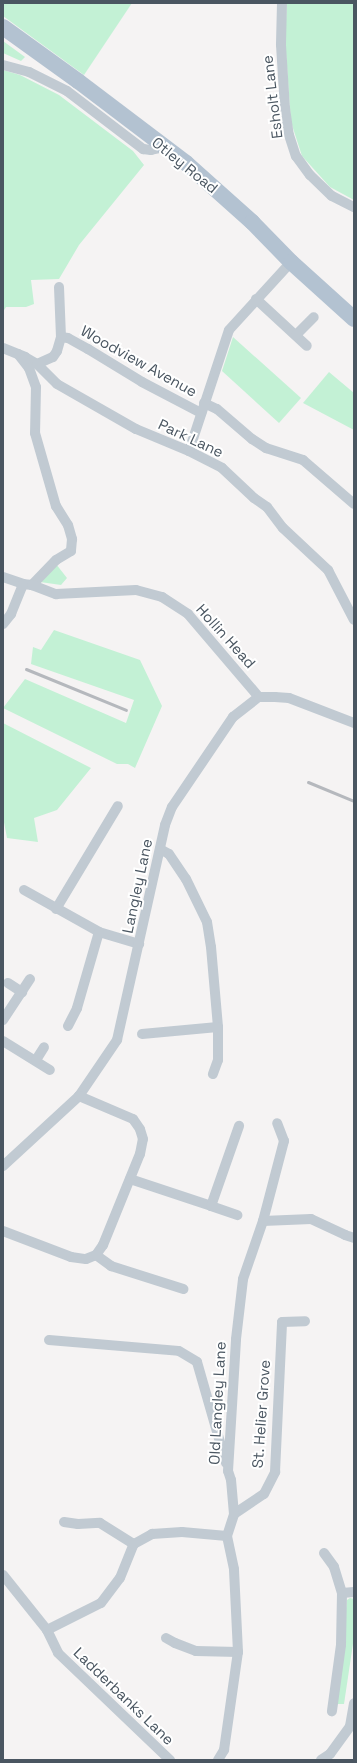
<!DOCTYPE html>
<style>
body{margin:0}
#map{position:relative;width:357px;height:1763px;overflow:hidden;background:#f5f3f3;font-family:"Space Grotesk",sans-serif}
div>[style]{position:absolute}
.green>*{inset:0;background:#c3f1d5}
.street>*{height:10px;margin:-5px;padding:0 5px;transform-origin:5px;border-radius:5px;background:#c1cad2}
.primary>*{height:16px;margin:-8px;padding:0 8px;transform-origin:8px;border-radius:8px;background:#b3c2d1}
.rail>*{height:3px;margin:-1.5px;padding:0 1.5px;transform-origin:1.5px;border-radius:1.5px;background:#b5b8bd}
span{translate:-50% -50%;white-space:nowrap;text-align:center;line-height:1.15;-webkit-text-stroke:4px #fff;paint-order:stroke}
.street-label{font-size:15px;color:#4a5661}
.frame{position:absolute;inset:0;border:4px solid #4a5661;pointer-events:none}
</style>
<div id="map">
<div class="green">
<i style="clip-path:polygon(3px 3px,132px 3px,84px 75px,3px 16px)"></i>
<i style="clip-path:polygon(287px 3px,354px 4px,354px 200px,330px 187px,302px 156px,291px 122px,285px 38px)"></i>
<i style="clip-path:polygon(3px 41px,25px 57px,21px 61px,3px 53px)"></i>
<i style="clip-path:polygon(3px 70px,20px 75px,59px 95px,133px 151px,144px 165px,79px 245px,59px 279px,31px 280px,34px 304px,26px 307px,6px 307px,3px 312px)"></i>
<i style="clip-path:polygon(233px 337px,301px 398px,279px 423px,222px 371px)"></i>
<i style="clip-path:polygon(329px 372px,354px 393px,354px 430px,303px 403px)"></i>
<i style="clip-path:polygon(56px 564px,67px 578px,61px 585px,40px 582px)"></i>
<i style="clip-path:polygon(54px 630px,140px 660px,162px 706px,135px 768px,128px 764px,117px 764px,3px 708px,25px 679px,126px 723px,134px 700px,31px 664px,33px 647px,41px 650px)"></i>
<i style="clip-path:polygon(3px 723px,91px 768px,57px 810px,34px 818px,38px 842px,7px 838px,3px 817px)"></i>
<i style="clip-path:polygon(350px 1598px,354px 1599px,354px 1637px,344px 1704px,336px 1704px,347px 1600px)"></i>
</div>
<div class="street">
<i style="left:282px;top:3px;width:42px;rotate:91.4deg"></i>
<i style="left:281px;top:45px;width:63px;rotate:86.4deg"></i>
<i style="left:285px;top:108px;width:27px;rotate:82deg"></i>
<i style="left:289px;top:135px;width:22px;rotate:72deg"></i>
<i style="left:296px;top:156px;width:24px;rotate:54deg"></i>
<i style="left:310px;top:175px;width:30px;rotate:44deg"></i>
<i style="left:332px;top:196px;width:25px;rotate:27deg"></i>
<i style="left:3px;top:65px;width:27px;rotate:15deg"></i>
<i style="left:29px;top:72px;width:42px;rotate:26.6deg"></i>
<i style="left:67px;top:91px;width:96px;rotate:37.3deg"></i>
<i style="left:143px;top:149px;width:8px;rotate:7deg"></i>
<i style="left:151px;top:150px;width:13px;rotate:-13deg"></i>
<i style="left:256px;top:299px;width:69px;rotate:42.7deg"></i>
<i style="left:296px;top:335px;width:25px;rotate:-45deg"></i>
<i style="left:61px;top:337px;width:7px;rotate:8deg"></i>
<i style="left:68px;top:338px;width:23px;rotate:29deg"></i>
<i style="left:88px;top:349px;width:63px;rotate:31.4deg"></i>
<i style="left:142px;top:382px;width:67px;rotate:27.7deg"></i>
<i style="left:3px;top:348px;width:24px;rotate:22deg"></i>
<i style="left:25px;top:357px;width:14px;rotate:30deg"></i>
<i style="left:37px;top:364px;width:17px;rotate:-24deg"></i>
<i style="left:53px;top:357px;width:7px;rotate:-56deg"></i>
<i style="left:57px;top:351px;width:15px;rotate:-74deg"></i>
<i style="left:61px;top:337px;width:50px;rotate:-92.3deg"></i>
<i style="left:18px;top:354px;width:18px;rotate:52deg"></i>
<i style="left:29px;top:368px;width:20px;rotate:70deg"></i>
<i style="left:36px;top:387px;width:46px;rotate:91.2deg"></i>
<i style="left:35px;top:433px;width:76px;rotate:74deg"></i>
<i style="left:56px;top:506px;width:22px;rotate:58deg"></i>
<i style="left:68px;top:525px;width:15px;rotate:74deg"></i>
<i style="left:72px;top:539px;width:12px;rotate:95deg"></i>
<i style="left:71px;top:551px;width:17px;rotate:149deg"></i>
<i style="left:56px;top:560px;width:35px;rotate:134deg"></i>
<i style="left:37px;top:364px;width:28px;rotate:45deg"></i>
<i style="left:57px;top:384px;width:91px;rotate:29.7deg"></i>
<i style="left:136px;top:429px;width:57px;rotate:22.5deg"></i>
<i style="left:189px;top:451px;width:37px;rotate:27deg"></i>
<i style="left:222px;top:468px;width:44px;rotate:43.2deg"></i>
<i style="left:254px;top:498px;width:16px;rotate:35deg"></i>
<i style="left:267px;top:507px;width:26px;rotate:53deg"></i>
<i style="left:283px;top:528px;width:62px;rotate:43deg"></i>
<i style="left:328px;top:570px;width:56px;rotate:62.5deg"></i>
<i style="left:204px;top:403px;width:14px;rotate:25deg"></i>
<i style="left:217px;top:409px;width:46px;rotate:40.6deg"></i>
<i style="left:252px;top:439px;width:17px;rotate:33deg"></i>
<i style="left:266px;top:448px;width:39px;rotate:18deg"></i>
<i style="left:303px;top:460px;width:67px;rotate:40.8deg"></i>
<i style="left:189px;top:451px;width:127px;rotate:-71.7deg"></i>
<i style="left:229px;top:330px;width:92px;rotate:-47.6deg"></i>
<i style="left:3px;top:577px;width:21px;rotate:19deg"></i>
<i style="left:23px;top:584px;width:9px;rotate:6deg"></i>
<i style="left:32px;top:585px;width:26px;rotate:21deg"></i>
<i style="left:56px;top:594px;width:80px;rotate:-2.9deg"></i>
<i style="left:136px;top:590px;width:27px;rotate:15deg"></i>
<i style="left:162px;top:597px;width:31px;rotate:33deg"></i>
<i style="left:188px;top:614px;width:109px;rotate:49.5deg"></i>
<i style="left:3px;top:624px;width:13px;rotate:-51deg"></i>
<i style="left:11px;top:614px;width:32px;rotate:-68deg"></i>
<i style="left:160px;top:849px;width:10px;rotate:29deg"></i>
<i style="left:169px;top:854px;width:30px;rotate:56deg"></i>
<i style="left:186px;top:879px;width:48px;rotate:64deg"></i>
<i style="left:207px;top:922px;width:25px;rotate:81deg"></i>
<i style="left:211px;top:947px;width:80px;rotate:85deg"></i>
<i style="left:218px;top:1027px;width:33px;rotate:90deg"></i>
<i style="left:218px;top:1060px;width:15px;rotate:110deg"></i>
<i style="left:24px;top:890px;width:86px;rotate:29.2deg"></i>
<i style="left:99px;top:932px;width:42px;rotate:16.7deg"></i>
<i style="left:56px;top:909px;width:120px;rotate:-59deg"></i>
<i style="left:8px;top:983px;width:17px;rotate:33deg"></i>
<i style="left:3px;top:1020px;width:49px;rotate:-56.6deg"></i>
<i style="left:68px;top:1026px;width:20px;rotate:-63deg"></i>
<i style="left:77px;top:1008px;width:79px;rotate:-73.9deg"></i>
<i style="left:142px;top:1034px;width:76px;rotate:-5.3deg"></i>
<i style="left:3px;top:1041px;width:55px;rotate:31.7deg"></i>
<i style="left:36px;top:1060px;width:15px;rotate:-58deg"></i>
<i style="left:3px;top:1166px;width:103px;rotate:-42.6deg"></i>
<i style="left:79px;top:1096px;width:68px;rotate:-55.8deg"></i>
<i style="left:117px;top:1040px;width:220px;rotate:-77.4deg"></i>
<i style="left:165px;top:825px;width:19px;rotate:-69deg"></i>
<i style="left:172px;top:807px;width:109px;rotate:-55.9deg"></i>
<i style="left:233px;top:717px;width:33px;rotate:-38deg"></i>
<i style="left:259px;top:697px;width:16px"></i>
<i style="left:275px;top:697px;width:14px;rotate:4deg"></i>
<i style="left:289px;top:698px;width:70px;rotate:21deg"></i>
<i style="left:130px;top:1179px;width:85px;rotate:18.4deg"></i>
<i style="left:211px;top:1206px;width:85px;rotate:-70.7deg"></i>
<i style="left:211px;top:1206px;width:28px;rotate:19deg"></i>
<i style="left:263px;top:1221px;width:48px;rotate:-2.4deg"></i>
<i style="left:311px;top:1219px;width:38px;rotate:25deg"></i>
<i style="left:345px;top:1235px;width:9px;rotate:18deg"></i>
<i style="left:3px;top:1231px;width:73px;rotate:20.9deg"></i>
<i style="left:71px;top:1257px;width:15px;rotate:8deg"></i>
<i style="left:86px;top:1259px;width:11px;rotate:-22deg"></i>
<i style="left:96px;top:1255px;width:12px;rotate:-55deg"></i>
<i style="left:103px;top:1245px;width:98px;rotate:-67.9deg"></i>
<i style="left:140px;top:1154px;width:15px;rotate:-79deg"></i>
<i style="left:143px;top:1139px;width:10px;rotate:-107deg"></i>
<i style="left:140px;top:1129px;width:12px;rotate:-125deg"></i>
<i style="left:133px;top:1119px;width:59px;rotate:-156.9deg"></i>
<i style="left:96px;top:1255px;width:19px;rotate:36deg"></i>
<i style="left:111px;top:1266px;width:76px;rotate:17.7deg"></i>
<i style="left:49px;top:1340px;width:130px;rotate:4.8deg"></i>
<i style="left:179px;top:1351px;width:21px;rotate:31deg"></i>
<i style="left:197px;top:1362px;width:105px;rotate:74deg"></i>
<i style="left:234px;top:1514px;width:36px;rotate:-34deg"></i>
<i style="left:264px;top:1494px;width:25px;rotate:-63deg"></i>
<i style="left:275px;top:1472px;width:150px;rotate:-87.3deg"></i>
<i style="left:282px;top:1322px;width:23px;rotate:-2deg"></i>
<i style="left:64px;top:1522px;width:14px;rotate:8deg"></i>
<i style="left:78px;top:1524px;width:22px;rotate:-3deg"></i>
<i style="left:100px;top:1523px;width:40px;rotate:32deg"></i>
<i style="left:324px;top:1553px;width:17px;rotate:54deg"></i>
<i style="left:334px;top:1567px;width:27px;rotate:73deg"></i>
<i style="left:342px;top:1593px;width:52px;rotate:91.1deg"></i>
<i style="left:341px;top:1645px;width:67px;rotate:97.8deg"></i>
<i style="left:3px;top:1575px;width:70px;rotate:51.3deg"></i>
<i style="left:47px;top:1630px;width:25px;rotate:64deg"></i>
<i style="left:58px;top:1653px;width:155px;rotate:43.7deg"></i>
<i style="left:342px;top:1593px;width:12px;rotate:-5deg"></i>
<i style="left:47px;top:1630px;width:60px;rotate:-26.6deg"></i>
<i style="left:101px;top:1603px;width:31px;rotate:-53deg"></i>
<i style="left:120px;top:1578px;width:37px;rotate:-68deg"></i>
<i style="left:134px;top:1544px;width:21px;rotate:-29deg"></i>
<i style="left:152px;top:1534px;width:30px;rotate:-4deg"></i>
<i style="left:182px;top:1532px;width:45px;rotate:5.1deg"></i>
<i style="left:166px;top:1638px;width:10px;rotate:29deg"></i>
<i style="left:175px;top:1643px;width:22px;rotate:21deg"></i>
<i style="left:196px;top:1651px;width:42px;rotate:1.4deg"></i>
<i style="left:218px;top:1760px;width:12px;rotate:-59deg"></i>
<i style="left:224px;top:1750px;width:99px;rotate:-81.9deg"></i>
<i style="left:238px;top:1652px;width:83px;rotate:-92.8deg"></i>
<i style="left:234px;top:1569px;width:34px;rotate:-102deg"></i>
<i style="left:227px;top:1536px;width:23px;rotate:-72deg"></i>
<i style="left:234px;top:1514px;width:34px;rotate:-95deg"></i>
<i style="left:231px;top:1480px;width:9px;rotate:-108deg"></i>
<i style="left:228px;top:1471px;width:132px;rotate:-86.5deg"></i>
<i style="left:236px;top:1339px;width:60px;rotate:-83.3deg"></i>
<i style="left:243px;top:1279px;width:61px;rotate:-71deg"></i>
<i style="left:263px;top:1221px;width:83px;rotate:-75.3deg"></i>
<i style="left:284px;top:1141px;width:19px;rotate:-111deg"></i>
<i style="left:321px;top:1760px;width:11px;rotate:-34deg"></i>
<i style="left:330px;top:1754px;width:34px;rotate:-54deg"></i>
<i style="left:350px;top:1726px;width:23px;rotate:-80deg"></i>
</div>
<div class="primary">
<i style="left:3px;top:27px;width:92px;rotate:35.8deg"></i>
<i style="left:78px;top:81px;width:136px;rotate:37.2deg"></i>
<i style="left:186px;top:163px;width:89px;rotate:41.8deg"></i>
<i style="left:252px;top:222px;width:56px;rotate:45.7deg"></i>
<i style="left:291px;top:262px;width:85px;rotate:42.1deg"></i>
</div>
<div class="rail">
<i style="left:26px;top:669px;width:108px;rotate:22.3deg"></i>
<i style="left:308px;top:782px;width:50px;rotate:22.4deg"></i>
</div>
<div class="street-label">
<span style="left:272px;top:97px;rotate:-97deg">Esholt Lane</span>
<span style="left:185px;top:165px;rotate:39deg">Otley Road</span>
<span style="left:139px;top:361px;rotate:29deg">Woodview Avenue</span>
<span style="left:191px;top:438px;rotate:25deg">Park Lane</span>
<span style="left:226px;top:636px;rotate:48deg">Hollin Head</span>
<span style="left:137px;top:886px;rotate:-78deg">Langley Lane</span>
<span style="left:217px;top:1403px;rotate:-87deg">Old Langley Lane</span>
<span style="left:261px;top:1414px;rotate:-86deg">St. Helier Grove</span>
<span style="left:124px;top:1696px;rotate:44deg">Ladderbanks Lane</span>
</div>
<div class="frame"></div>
</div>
